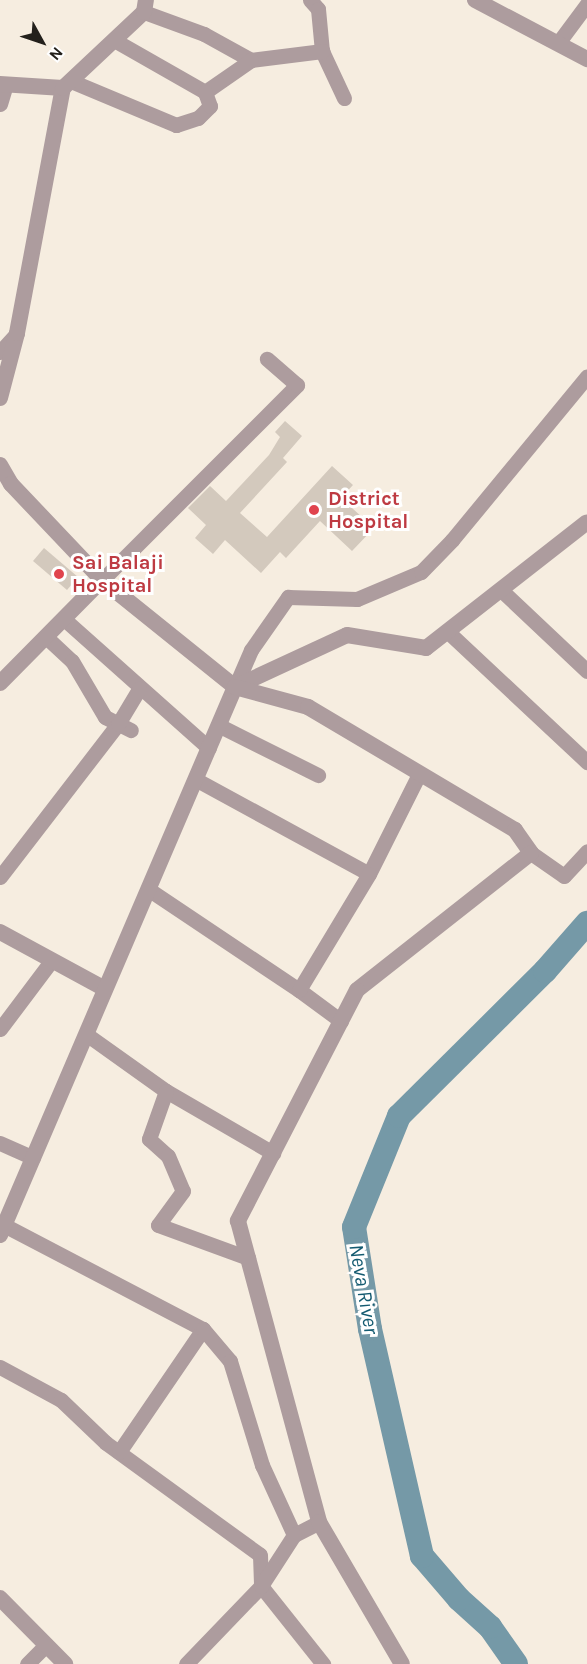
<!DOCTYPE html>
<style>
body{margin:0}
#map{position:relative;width:587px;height:1664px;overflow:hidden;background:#f6ede0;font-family:Karla,sans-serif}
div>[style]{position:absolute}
.river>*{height:24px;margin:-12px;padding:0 12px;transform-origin:12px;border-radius:12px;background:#7599a7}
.building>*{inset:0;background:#d3c9bd}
.minor>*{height:15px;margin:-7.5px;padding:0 7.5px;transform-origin:7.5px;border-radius:7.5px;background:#ad9c9e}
.tertiary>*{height:16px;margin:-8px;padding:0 8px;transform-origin:8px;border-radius:8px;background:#ad9c9e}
.dots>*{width:16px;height:16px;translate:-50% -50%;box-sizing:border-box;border:3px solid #fff;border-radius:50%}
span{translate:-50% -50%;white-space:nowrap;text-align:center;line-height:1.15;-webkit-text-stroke:6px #fff;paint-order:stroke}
.health-label{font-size:20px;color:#be3a42;font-weight:700}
.left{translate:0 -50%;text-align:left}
.water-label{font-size:21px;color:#155b71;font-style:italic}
.north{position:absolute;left:12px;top:12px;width:60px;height:60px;-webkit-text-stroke:4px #fff;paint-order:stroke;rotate:130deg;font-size:16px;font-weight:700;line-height:24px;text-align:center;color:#23201b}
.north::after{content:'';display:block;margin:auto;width:21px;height:27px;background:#23201b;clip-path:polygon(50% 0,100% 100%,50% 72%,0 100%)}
</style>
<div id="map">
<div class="river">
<i style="left:516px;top:1664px;width:45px;rotate:-125.1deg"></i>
<i style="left:490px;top:1627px;width:42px;rotate:-137.9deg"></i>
<i style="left:459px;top:1599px;width:57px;rotate:-130.7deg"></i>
<i style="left:422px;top:1556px;width:233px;rotate:-102.9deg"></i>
<i style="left:370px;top:1329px;width:103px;rotate:-98.9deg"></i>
<i style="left:354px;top:1227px;width:120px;rotate:-67.9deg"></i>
<i style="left:399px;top:1116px;width:206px;rotate:-44.8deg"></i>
<i style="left:545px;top:971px;width:64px;rotate:-48.8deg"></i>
</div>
<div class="building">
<i style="clip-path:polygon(285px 421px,302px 436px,283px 458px,287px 462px,240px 513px,267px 537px,332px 466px,353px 485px,341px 498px,374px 528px,352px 551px,320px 521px,286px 558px,280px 552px,261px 573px,225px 540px,213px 554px,195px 538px,206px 525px,188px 508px,210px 486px,226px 501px,269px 455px,280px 437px,275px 432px)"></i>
<i style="clip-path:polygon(44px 548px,78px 577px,67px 590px,33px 561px)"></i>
</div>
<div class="minor">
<i style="left:310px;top:0;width:12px;rotate:48deg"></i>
<i style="left:318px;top:9px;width:42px;rotate:84.6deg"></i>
<i style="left:322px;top:51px;width:52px;rotate:64.9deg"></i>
<i style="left:144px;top:12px;width:64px;rotate:20.1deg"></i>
<i style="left:204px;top:34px;width:54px;rotate:29deg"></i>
<i style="left:251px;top:60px;width:72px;rotate:-7.2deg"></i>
<i style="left:114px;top:40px;width:105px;rotate:29.7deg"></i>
<i style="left:205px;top:92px;width:56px;rotate:-34.8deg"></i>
<i style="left:558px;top:43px;width:49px;rotate:-53.4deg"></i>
<i style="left:71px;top:81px;width:114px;rotate:22.7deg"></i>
<i style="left:176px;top:125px;width:23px;rotate:-18deg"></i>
<i style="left:198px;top:118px;width:17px;rotate:-45deg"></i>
<i style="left:210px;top:106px;width:15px;rotate:-110deg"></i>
<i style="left:0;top:104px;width:21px;rotate:-73deg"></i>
<i style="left:0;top:352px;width:25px;rotate:-48deg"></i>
<i style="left:102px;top:580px;width:276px;rotate:-45deg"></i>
<i style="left:297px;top:385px;width:40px;rotate:-139deg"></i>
<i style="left:501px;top:590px;width:118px;rotate:43.3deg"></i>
<i style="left:64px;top:619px;width:194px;rotate:41.7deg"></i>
<i style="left:447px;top:631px;width:192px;rotate:43.1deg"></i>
<i style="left:46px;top:637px;width:35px;rotate:43deg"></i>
<i style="left:72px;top:661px;width:65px;rotate:59.5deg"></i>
<i style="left:105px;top:717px;width:29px;rotate:27deg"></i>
<i style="left:235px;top:687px;width:40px;rotate:-66.6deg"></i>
<i style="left:251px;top:650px;width:65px;rotate:-55.1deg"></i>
<i style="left:288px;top:597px;width:69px;rotate:1.7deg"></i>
<i style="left:357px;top:599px;width:69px;rotate:-22.9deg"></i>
<i style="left:421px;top:572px;width:45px;rotate:-45.9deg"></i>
<i style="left:452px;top:540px;width:212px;rotate:-50.5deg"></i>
<i style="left:218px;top:725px;width:112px;rotate:26.6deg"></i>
<i style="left:195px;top:779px;width:198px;rotate:28.6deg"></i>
<i style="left:369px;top:874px;width:112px;rotate:-63.4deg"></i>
<i style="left:531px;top:853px;width:40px;rotate:34.9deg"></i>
<i style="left:564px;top:876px;width:34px;rotate:-47deg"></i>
<i style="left:0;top:877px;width:193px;rotate:-52.4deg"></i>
<i style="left:118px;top:724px;width:41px;rotate:-59deg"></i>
<i style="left:148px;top:889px;width:182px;rotate:33.8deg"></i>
<i style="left:341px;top:1021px;width:52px;rotate:-143.6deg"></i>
<i style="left:299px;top:990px;width:135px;rotate:-58.9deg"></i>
<i style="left:0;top:1029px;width:86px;rotate:-53deg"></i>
<i style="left:86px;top:1034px;width:98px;rotate:35.5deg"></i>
<i style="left:166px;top:1091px;width:124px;rotate:30.1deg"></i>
<i style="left:166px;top:1091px;width:51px;rotate:109.5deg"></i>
<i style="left:149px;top:1139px;width:25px;rotate:42deg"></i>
<i style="left:168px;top:1156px;width:38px;rotate:67deg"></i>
<i style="left:183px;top:1191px;width:42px;rotate:126.3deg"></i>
<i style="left:158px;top:1225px;width:96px;rotate:20.1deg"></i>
<i style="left:0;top:1143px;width:36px;rotate:24deg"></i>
<i style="left:0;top:1223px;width:229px;rotate:27.6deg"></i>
<i style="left:0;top:1367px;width:69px;rotate:28.4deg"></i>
<i style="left:61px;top:1400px;width:62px;rotate:43.7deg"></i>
<i style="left:106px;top:1443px;width:190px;rotate:36deg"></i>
<i style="left:260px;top:1555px;width:31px;rotate:88deg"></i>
<i style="left:261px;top:1586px;width:100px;rotate:51.5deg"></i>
<i style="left:119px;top:1452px;width:149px;rotate:-55.7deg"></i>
<i style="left:203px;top:1329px;width:42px;rotate:49.8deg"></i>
<i style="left:230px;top:1361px;width:109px;rotate:72.9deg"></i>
<i style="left:262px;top:1465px;width:77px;rotate:65.4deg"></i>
<i style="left:294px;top:1535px;width:28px;rotate:-27deg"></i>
<i style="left:27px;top:1664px;width:27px;rotate:-45deg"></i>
<i style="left:186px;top:1664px;width:108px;rotate:-46.1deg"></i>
<i style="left:261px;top:1586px;width:61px;rotate:-57.1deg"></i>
</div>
<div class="tertiary">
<i style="left:475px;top:0;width:127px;rotate:27.8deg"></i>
<i style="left:0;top:84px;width:63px;rotate:3.6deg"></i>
<i style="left:0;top:398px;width:67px;rotate:-75.3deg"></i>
<i style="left:17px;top:333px;width:249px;rotate:-79.4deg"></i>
<i style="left:63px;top:88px;width:111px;rotate:-43.2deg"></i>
<i style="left:144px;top:12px;width:12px;rotate:-81deg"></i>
<i style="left:0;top:465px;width:22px;rotate:60deg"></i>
<i style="left:11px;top:484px;width:132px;rotate:46.5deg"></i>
<i style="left:102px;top:580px;width:171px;rotate:38.8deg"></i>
<i style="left:235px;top:687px;width:123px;rotate:-24.9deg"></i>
<i style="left:347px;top:635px;width:80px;rotate:9.3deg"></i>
<i style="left:426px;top:648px;width:204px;rotate:-38deg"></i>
<i style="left:0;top:683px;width:145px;rotate:-45.3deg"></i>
<i style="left:0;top:932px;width:119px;rotate:28.5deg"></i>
<i style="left:0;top:1235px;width:596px;rotate:-66.79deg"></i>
<i style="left:235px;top:687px;width:76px;rotate:15.3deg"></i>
<i style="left:308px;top:707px;width:241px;rotate:30.7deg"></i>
<i style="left:515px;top:830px;width:28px;rotate:55deg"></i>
<i style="left:531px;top:853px;width:221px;rotate:141.8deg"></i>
<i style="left:357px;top:990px;width:260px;rotate:117.3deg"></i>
<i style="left:238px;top:1221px;width:312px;rotate:74.9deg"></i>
<i style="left:319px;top:1522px;width:164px;rotate:59.7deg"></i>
<i style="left:0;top:1598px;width:93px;rotate:45.4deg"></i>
</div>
<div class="dots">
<i style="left:314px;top:510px;background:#e0444e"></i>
<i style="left:59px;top:574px;background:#e0444e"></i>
</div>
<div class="health-label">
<span class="left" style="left:328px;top:510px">District<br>Hospital</span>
<span class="left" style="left:72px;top:574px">Sai Balaji<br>Hospital</span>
</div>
<div class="water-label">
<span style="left:364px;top:1289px;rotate:80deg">Neva River</span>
</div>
<div class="north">N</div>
</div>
